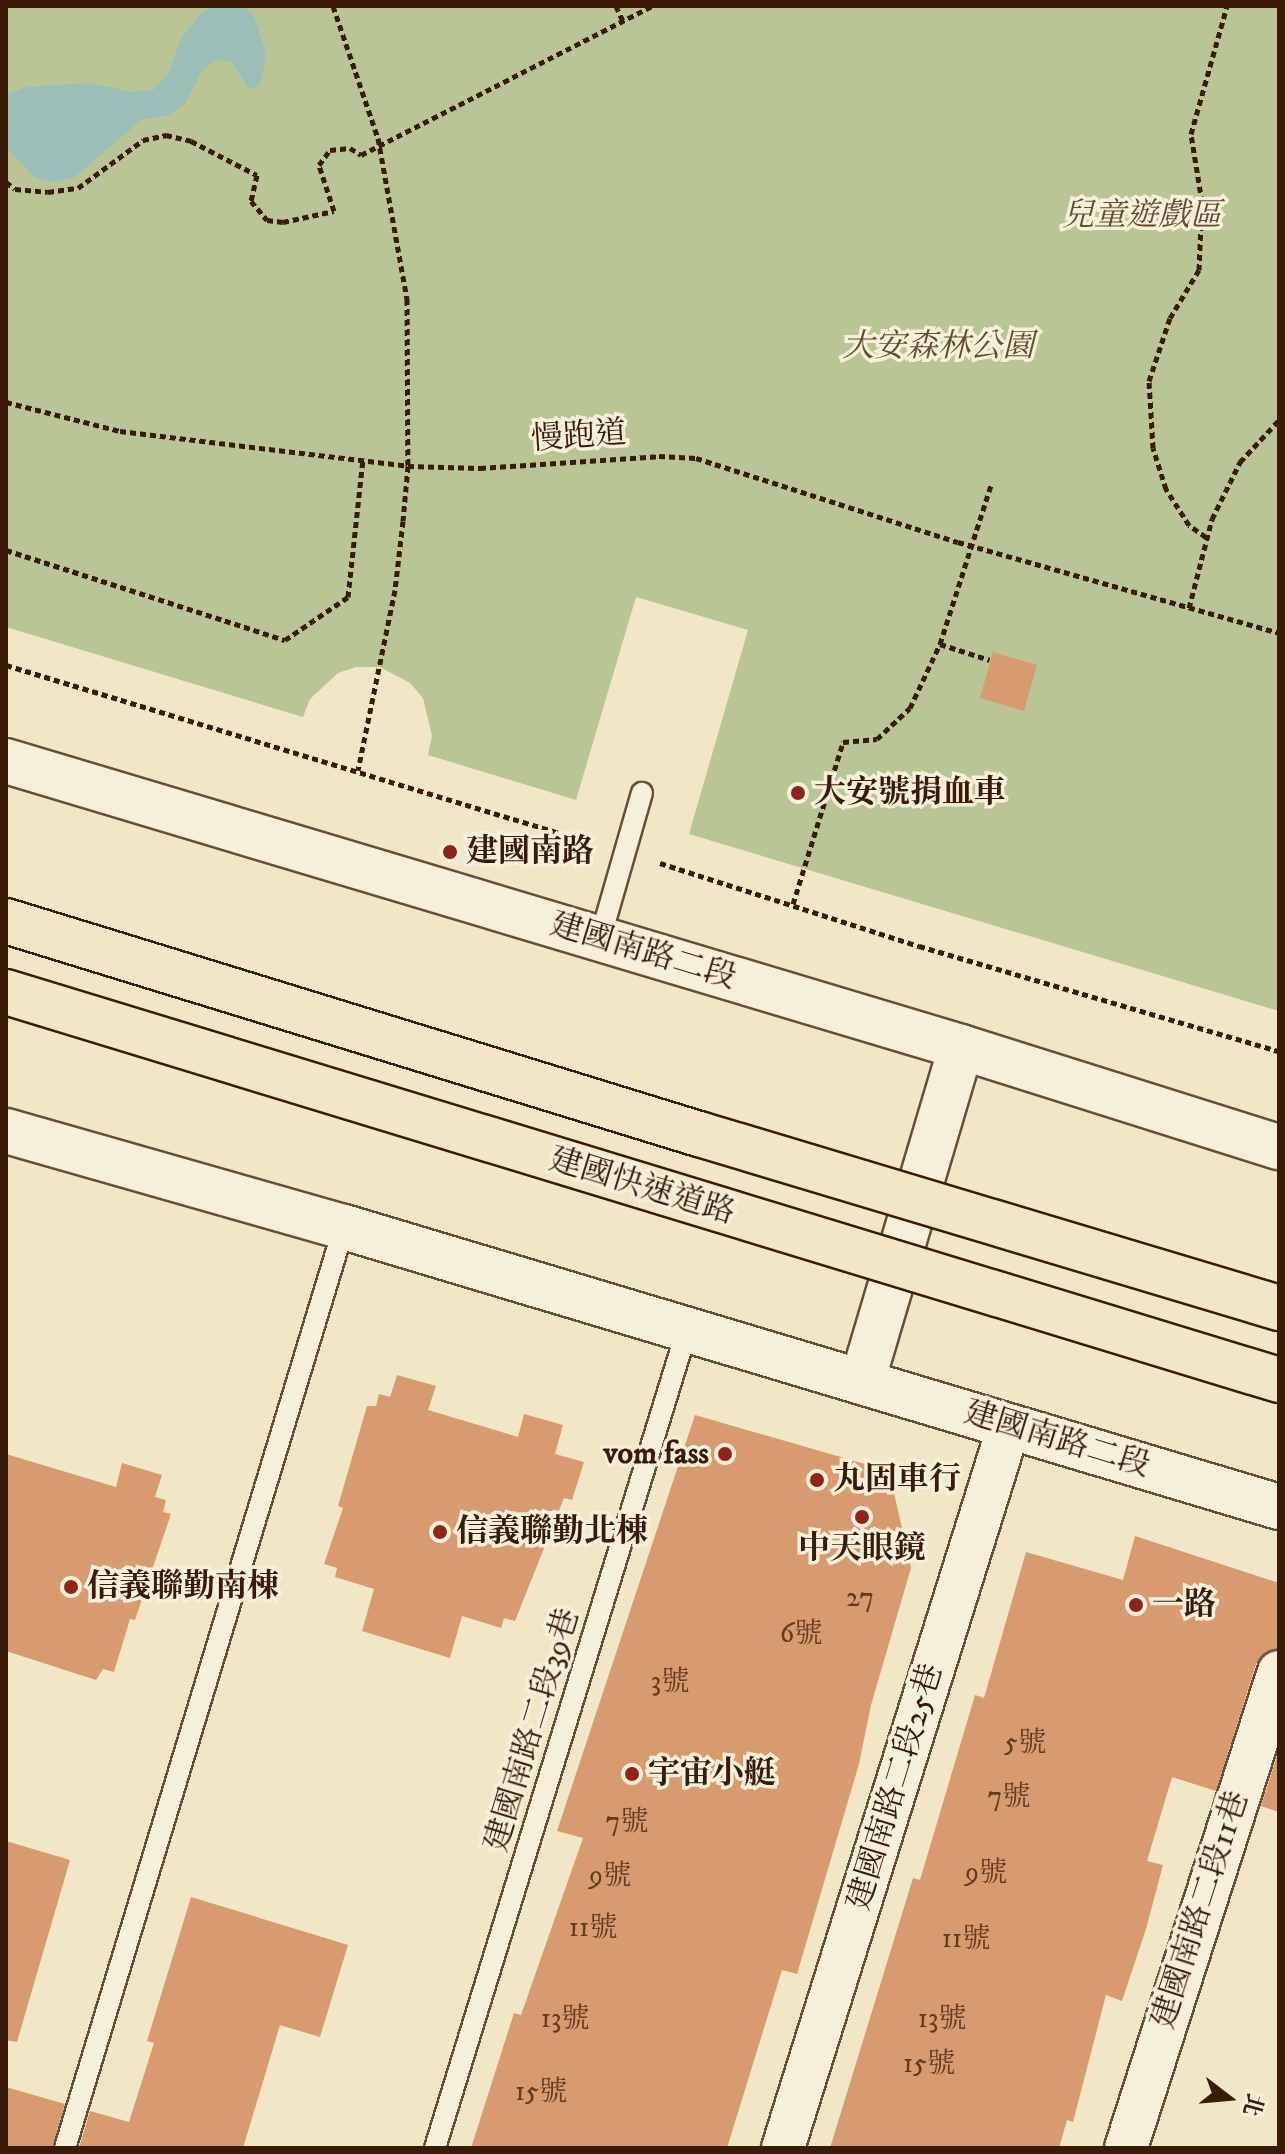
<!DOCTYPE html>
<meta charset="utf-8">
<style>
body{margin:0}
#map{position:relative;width:1285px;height:2154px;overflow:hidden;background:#f1e7c6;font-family:"IM FELL DW Pica","Noto Serif TC",serif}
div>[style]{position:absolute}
.green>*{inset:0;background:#bac595}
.water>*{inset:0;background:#9bbfb7}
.building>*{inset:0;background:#d89a6f}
.path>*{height:5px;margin-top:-2.5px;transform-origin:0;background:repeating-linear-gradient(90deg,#3a1b07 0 6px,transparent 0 10px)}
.roads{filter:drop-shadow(2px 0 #684e37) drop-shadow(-2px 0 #684e37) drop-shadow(0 2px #684e37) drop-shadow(0 -2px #684e37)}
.service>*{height:20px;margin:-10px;padding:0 10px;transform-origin:10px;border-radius:10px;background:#f6efda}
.minor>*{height:42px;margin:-21px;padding:0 21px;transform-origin:21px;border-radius:21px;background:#f6efda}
.tertiary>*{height:44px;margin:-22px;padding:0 22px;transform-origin:22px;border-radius:22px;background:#f6efda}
.bridges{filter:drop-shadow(2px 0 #3a1b07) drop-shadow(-2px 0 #3a1b07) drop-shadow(0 2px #3a1b07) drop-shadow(0 -2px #3a1b07)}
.trunk-bridge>*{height:44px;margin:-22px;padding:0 22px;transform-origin:22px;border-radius:22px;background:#f1e7c6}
.dots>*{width:22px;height:22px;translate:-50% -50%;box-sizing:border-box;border:4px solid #f6efda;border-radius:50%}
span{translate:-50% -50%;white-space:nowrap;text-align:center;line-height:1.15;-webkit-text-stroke:7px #f6efda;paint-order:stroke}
.number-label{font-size:28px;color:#623b21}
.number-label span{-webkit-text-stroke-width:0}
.park-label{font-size:32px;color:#604e32;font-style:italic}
.street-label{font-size:32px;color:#3a1b07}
.poi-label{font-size:32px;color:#3a1b07;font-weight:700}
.left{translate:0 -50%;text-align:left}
.right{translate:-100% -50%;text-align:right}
.frame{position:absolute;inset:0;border:8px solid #3a1b07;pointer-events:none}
.north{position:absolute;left:1189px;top:2058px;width:80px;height:80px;-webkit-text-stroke:6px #f6efda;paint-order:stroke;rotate:106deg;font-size:22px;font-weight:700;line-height:32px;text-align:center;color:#3a1b07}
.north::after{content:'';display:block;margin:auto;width:28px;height:36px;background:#3a1b07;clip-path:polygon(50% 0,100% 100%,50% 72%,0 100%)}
</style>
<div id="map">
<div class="green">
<i style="clip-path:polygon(6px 6px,1279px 6px,1279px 1011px,689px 834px,748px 630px,636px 597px,576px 800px,428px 755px,432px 736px,423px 698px,410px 683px,380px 667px,356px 667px,338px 673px,310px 699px,303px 717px,6px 627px)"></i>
</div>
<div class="water">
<i style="clip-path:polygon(214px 6px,242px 6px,253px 13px,266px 54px,261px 83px,254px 88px,248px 88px,232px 62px,216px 60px,202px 71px,185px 104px,168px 115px,141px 120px,75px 177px,54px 182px,34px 177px,6px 148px,6px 95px,28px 87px,91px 83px,132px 92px,153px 90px,168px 74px,181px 38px,203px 11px)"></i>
</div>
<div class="building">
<i style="clip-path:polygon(993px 652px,1037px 665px,1024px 711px,980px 698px)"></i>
<i style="clip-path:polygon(397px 1375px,436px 1386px,428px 1410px,518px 1437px,524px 1414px,563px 1425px,555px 1454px,584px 1462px,572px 1500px,564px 1498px,515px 1621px,504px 1618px,501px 1628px,462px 1616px,450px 1658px,362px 1631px,374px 1589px,335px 1577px,337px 1568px,324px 1564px,343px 1508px,338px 1506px,367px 1406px,376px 1406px,379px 1394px,390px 1397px)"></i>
<i style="clip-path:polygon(695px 1415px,889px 1471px,911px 1568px,871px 1705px,859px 1764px,797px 1974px,782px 1970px,727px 2148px,471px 2148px,514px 2013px,521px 2015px,583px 1838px,557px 1831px)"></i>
<i style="clip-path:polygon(6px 1454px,116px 1487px,122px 1463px,162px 1475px,155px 1497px,166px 1500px,163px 1512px,171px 1514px,135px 1620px,130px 1619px,114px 1672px,103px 1669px,96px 1680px,6px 1651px)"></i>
<i style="clip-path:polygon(1135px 1536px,1279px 1583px,1279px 1649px,1264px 1654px,1256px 1664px,1216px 1791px,1172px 1777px,1147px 1861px,1163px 1865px,1146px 1929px,1122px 2001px,1106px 1995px,1073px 2122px,1067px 2120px,1059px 2148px,830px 2148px,913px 1878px,920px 1880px,975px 1695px,984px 1698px,1026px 1552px,1123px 1580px)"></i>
<i style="clip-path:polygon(1279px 1750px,1279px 1812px,1261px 1806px)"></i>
<i style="clip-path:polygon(6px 1841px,70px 1860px,17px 2042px,6px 2040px)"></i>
<i style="clip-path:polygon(191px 1897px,348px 1945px,320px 2037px,280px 2025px,243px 2148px,79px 2148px,90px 2111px,129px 2122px,154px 2043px,147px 2041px)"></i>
<i style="clip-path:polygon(6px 2087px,65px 2104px,52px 2148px,6px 2148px)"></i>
</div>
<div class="path">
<i style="left:333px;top:6px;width:139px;rotate:71.2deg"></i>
<i style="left:378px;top:138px;width:164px;rotate:79.8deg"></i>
<i style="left:407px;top:299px;width:167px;rotate:89.7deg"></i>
<i style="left:408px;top:466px;width:55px;rotate:95.2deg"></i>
<i style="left:403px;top:521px;width:69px;rotate:96.6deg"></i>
<i style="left:395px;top:590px;width:184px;rotate:101.6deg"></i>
<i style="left:616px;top:6px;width:17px;rotate:65deg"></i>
<i style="left:6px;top:182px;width:11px;rotate:38deg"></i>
<i style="left:15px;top:189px;width:33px;rotate:5deg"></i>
<i style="left:48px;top:192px;width:30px;rotate:-8deg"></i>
<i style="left:78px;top:188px;width:81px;rotate:-36.4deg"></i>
<i style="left:143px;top:140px;width:24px;rotate:-12deg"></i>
<i style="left:166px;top:135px;width:26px;rotate:13deg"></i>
<i style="left:191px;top:141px;width:74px;rotate:27.3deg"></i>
<i style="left:257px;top:175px;width:27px;rotate:103deg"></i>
<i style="left:251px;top:201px;width:25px;rotate:50deg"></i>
<i style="left:267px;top:220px;width:16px;rotate:7deg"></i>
<i style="left:283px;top:222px;width:52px;rotate:-12.2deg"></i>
<i style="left:334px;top:211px;width:48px;rotate:-108.1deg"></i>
<i style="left:319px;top:165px;width:19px;rotate:-54deg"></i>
<i style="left:330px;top:150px;width:20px;rotate:-6deg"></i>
<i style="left:350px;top:148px;width:13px;rotate:32deg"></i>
<i style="left:361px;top:155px;width:327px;rotate:-27.1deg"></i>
<i style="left:6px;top:402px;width:118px;rotate:14.3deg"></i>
<i style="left:120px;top:431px;width:290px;rotate:6.9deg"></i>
<i style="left:408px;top:466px;width:72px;rotate:1.6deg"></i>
<i style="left:480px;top:468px;width:179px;rotate:-3.8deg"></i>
<i style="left:659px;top:456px;width:37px;rotate:3deg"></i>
<i style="left:696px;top:458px;width:275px;rotate:17.8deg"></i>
<i style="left:958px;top:542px;width:334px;rotate:15.8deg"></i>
<i style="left:1206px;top:537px;width:21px;rotate:-145deg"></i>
<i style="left:1189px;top:525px;width:43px;rotate:-122.6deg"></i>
<i style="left:1166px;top:489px;width:43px;rotate:-107.6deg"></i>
<i style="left:1153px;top:448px;width:67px;rotate:-93.4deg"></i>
<i style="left:1149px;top:381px;width:66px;rotate:-71.6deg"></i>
<i style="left:1170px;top:318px;width:56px;rotate:-58.9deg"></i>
<i style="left:1199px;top:270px;width:68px;rotate:-87.5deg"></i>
<i style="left:1202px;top:202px;width:69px;rotate:-99.2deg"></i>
<i style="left:1191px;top:134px;width:133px;rotate:-74.3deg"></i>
<i style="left:6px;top:550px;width:293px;rotate:17.9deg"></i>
<i style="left:285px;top:640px;width:76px;rotate:-34.3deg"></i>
<i style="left:348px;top:597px;width:138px;rotate:-83.8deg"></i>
<i style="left:1189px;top:608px;width:92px;rotate:-75.5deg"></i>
<i style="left:1212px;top:519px;width:64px;rotate:-63.8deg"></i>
<i style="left:1240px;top:462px;width:57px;rotate:-47.1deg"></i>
<i style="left:940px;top:644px;width:52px;rotate:17.7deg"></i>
<i style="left:6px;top:665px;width:609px;rotate:16.89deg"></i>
<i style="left:660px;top:863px;width:272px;rotate:17.8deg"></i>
<i style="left:919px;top:946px;width:375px;rotate:16.3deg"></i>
<i style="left:793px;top:904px;width:170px;rotate:-72.8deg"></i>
<i style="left:843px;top:742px;width:34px;rotate:-5deg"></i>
<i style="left:877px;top:739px;width:45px;rotate:-43.2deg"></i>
<i style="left:910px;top:708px;width:71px;rotate:-64.9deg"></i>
<i style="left:940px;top:644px;width:167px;rotate:-72.2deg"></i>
</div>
<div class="roads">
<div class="service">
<i style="left:600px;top:939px;width:152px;rotate:-74deg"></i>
<i style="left:65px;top:2148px;width:962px;rotate:-73.15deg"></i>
<i style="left:435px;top:2148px;width:856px;rotate:-72.88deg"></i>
</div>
<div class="minor">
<i style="left:783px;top:2148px;width:757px;rotate:-72.62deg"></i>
<i style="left:1126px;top:2148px;width:500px;rotate:-72.2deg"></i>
</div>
<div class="tertiary">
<i style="left:6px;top:761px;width:997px;rotate:16.67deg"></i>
<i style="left:961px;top:1047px;width:333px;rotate:17.5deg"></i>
<i style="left:6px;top:1131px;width:351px;rotate:15.9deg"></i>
<i style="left:344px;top:1227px;width:976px;rotate:16.67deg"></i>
<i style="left:862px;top:1382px;width:349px;rotate:-73.5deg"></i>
</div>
</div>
<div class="bridges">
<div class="trunk-bridge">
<i style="left:6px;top:921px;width:725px;rotate:17.09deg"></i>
<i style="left:699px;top:1134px;width:606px;rotate:16.7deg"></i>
<i style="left:6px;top:992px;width:1331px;rotate:16.95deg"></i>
</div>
</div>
<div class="dots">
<i style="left:798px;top:793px;background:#8f2418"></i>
<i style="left:450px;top:852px;background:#8f2418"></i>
<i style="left:725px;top:1454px;background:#8f2418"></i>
<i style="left:817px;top:1480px;background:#8f2418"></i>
<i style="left:862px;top:1517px;background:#8f2418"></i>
<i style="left:440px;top:1532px;background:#8f2418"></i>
<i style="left:71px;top:1587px;background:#8f2418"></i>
<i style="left:1136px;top:1605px;background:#8f2418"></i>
<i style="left:632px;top:1774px;background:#8f2418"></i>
</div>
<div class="number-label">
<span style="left:860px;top:1598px">27</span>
<span style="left:801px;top:1634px">6號</span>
<span style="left:670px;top:1682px">3號</span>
<span style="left:1025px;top:1743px">5號</span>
<span style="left:1009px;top:1797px">7號</span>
<span style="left:627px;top:1822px">7號</span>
<span style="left:986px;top:1873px">9號</span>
<span style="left:610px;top:1876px">9號</span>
<span style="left:593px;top:1928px">11號</span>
<span style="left:966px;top:1939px">11號</span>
<span style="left:565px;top:2019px">13號</span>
<span style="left:942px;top:2019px">13號</span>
<span style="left:929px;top:2064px">15號</span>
<span style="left:541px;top:2092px">15號</span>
</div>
<div class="park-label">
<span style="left:1142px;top:216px">兒童遊戲區</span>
<span style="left:938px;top:347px">大安森林公園</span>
</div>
<div class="street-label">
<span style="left:579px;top:437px;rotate:-4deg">慢跑道</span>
<span style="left:643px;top:952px;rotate:17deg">建國南路二段</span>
<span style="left:642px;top:1187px;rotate:17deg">建國快速道路</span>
<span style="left:1057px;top:1440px;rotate:17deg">建國南路二段</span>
<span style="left:533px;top:1730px;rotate:-73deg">建國南路二段39巷</span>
<span style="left:896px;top:1787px;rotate:-73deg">建國南路二段25巷</span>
<span style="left:1201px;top:1910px;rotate:-72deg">建國南路二段11巷</span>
</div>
<div class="poi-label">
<span class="left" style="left:814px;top:793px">大安號捐血車</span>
<span class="left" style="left:466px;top:852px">建國南路</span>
<span class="right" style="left:709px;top:1454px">vom fass</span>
<span class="left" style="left:833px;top:1480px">丸固車行</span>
<span class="left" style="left:456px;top:1532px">信義聯勤北棟</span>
<span style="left:862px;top:1549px">中天眼鏡</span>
<span class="left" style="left:87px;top:1587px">信義聯勤南棟</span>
<span class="left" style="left:1152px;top:1605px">一路</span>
<span class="left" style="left:648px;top:1774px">宇宙小艇</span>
</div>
<div class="frame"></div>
<div class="north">北</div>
</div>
